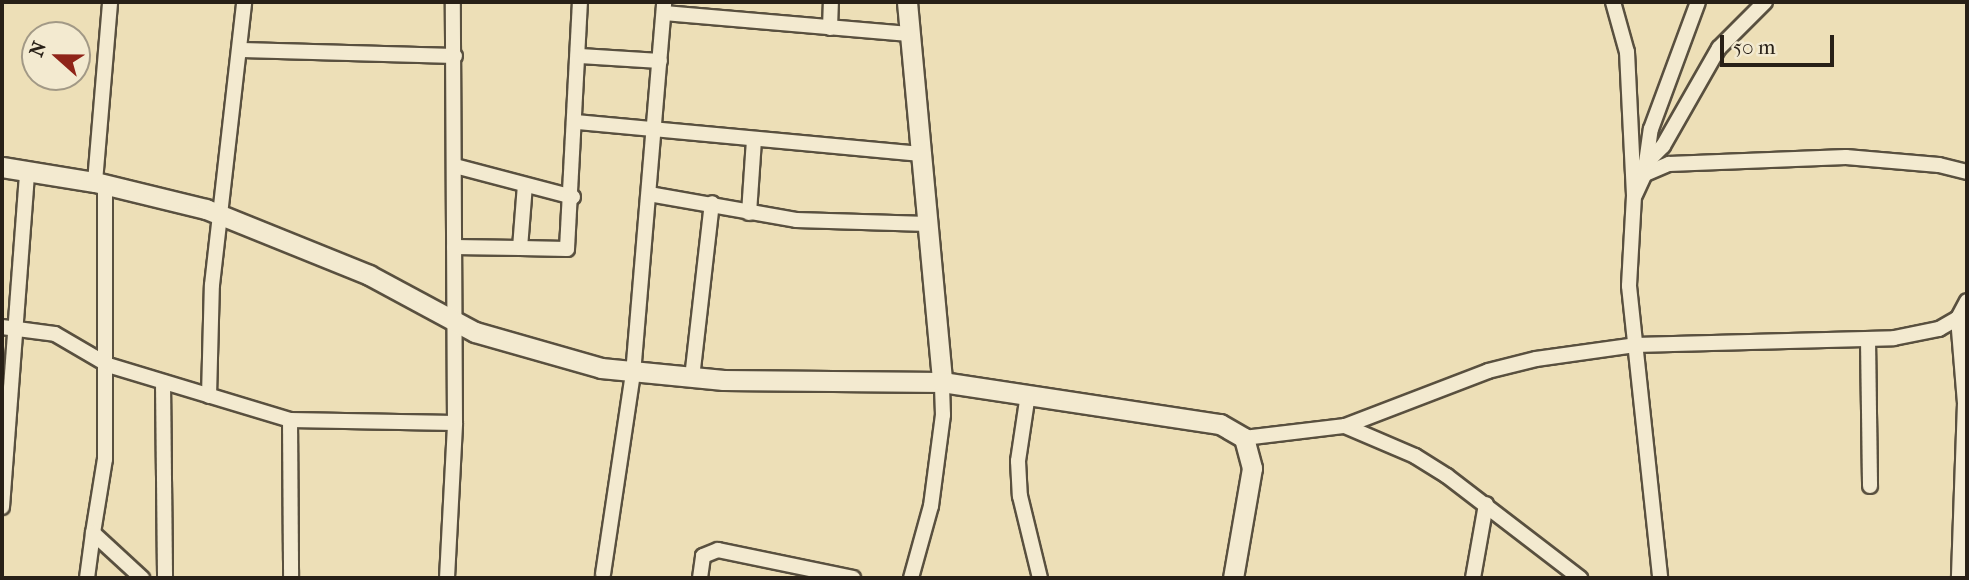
<!DOCTYPE html>
<style>
body{margin:0}
#map{position:relative;width:1969px;height:580px;overflow:hidden;background:#eddfb7;font-family:"IM FELL French Canon",serif}
div>[style]{position:absolute}
.roads{filter:drop-shadow(2px 0 #59503f) drop-shadow(-2px 0 #59503f) drop-shadow(0 2px #59503f) drop-shadow(0 -2px #59503f)}
.minor>*{height:14px;margin:-7px;padding:0 7px;transform-origin:7px;border-radius:7px;background:#f3ead0}
.tertiary>*{height:19px;margin:-9.5px;padding:0 9.5px;transform-origin:9.5px;border-radius:9.5px;background:#f3ead0}
span{translate:-50% -50%;white-space:nowrap;text-align:center;line-height:1.15;-webkit-text-stroke:5px #f3ead0;paint-order:stroke}
.frame{position:absolute;inset:0;border:4px solid #282017;pointer-events:none}
.north{position:absolute;left:21px;top:21px;width:70px;height:70px;box-sizing:border-box;background:#f3ead0;border:2px solid #a29986;border-radius:50%;rotate:291deg;font-size:19px;font-weight:700;line-height:28px;text-align:center;color:#282017}
.north::after{content:'';display:block;margin:auto;width:24px;height:32px;background:#8f2418;clip-path:polygon(50% 0,100% 100%,50% 72%,0 100%)}
.scale{position:absolute;left:1720px;top:35px;width:114px;height:32px;box-sizing:border-box;border:4px solid #282017;border-top:0;padding-left:9px;font-size:21px;line-height:24px;white-space:nowrap;color:#282017;-webkit-text-stroke:5px #f3ead0;paint-order:stroke}
</style>
<div id="map">
<div class="roads">
<div class="minor">
<i style="left:1613px;top:2px;width:52px;rotate:74.4deg"></i>
<i style="left:1627px;top:52px;width:144px;rotate:87.2deg"></i>
<i style="left:1634px;top:196px;width:90px;rotate:93.2deg"></i>
<i style="left:1629px;top:286px;width:294px;rotate:83.9deg"></i>
<i style="left:664px;top:13px;width:246px;rotate:4.9deg"></i>
<i style="left:830px;top:28px;width:26px;rotate:-88deg"></i>
<i style="left:242px;top:50px;width:213px;rotate:1.6deg"></i>
<i style="left:580px;top:56px;width:80px;rotate:3.6deg"></i>
<i style="left:577px;top:122px;width:344px;rotate:5.3deg"></i>
<i style="left:1646px;top:163px;width:34px;rotate:-82deg"></i>
<i style="left:1651px;top:129px;width:135px;rotate:-69.7deg"></i>
<i style="left:455px;top:166px;width:122px;rotate:14.7deg"></i>
<i style="left:1645px;top:174px;width:11px;rotate:-85deg"></i>
<i style="left:1646px;top:163px;width:24px;rotate:-45deg"></i>
<i style="left:1663px;top:146px;width:113px;rotate:-60.3deg"></i>
<i style="left:1719px;top:48px;width:65px;rotate:-45deg"></i>
<i style="left:95px;top:182px;width:181px;rotate:-85.2deg"></i>
<i style="left:649px;top:194px;width:149px;rotate:10deg"></i>
<i style="left:796px;top:220px;width:132px;rotate:1.7deg"></i>
<i style="left:1635px;top:195px;width:23px;rotate:-65deg"></i>
<i style="left:1645px;top:174px;width:26px;rotate:-23deg"></i>
<i style="left:1669px;top:164px;width:177px;rotate:-2.3deg"></i>
<i style="left:1846px;top:157px;width:93px;rotate:4.9deg"></i>
<i style="left:1939px;top:165px;width:29px;rotate:14deg"></i>
<i style="left:749px;top:213px;width:74px;rotate:-86.1deg"></i>
<i style="left:454px;top:247px;width:66px;rotate:0.9deg"></i>
<i style="left:520px;top:248px;width:63px;rotate:-85.5deg"></i>
<i style="left:520px;top:248px;width:47px;rotate:1.2deg"></i>
<i style="left:567px;top:249px;width:247px;rotate:-87deg"></i>
<i style="left:1958px;top:318px;width:85px;rotate:85.3deg"></i>
<i style="left:1965px;top:403px;width:175px;rotate:92deg"></i>
<i style="left:2px;top:327px;width:53px;rotate:7.5deg"></i>
<i style="left:55px;top:334px;width:61px;rotate:30.3deg"></i>
<i style="left:108px;top:365px;width:190px;rotate:16.8deg"></i>
<i style="left:290px;top:420px;width:165px;rotate:1deg"></i>
<i style="left:1868px;top:340px;width:146px;rotate:89.2deg"></i>
<i style="left:692px;top:378px;width:176px;rotate:-83.5deg"></i>
<i style="left:163px;top:382px;width:196px;rotate:89.4deg"></i>
<i style="left:1028px;top:394px;width:68px;rotate:98.5deg"></i>
<i style="left:1018px;top:461px;width:35px;rotate:87deg"></i>
<i style="left:1020px;top:496px;width:84px;rotate:76.3deg"></i>
<i style="left:209px;top:396px;width:111px;rotate:-88.5deg"></i>
<i style="left:212px;top:285px;width:285px;rotate:-83.5deg"></i>
<i style="left:290px;top:420px;width:158px;rotate:89.6deg"></i>
<i style="left:1345px;top:426px;width:76px;rotate:23.2deg"></i>
<i style="left:1415px;top:456px;width:38px;rotate:32deg"></i>
<i style="left:1447px;top:476px;width:168px;rotate:37.5deg"></i>
<i style="left:1244px;top:438px;width:102px;rotate:-6.8deg"></i>
<i style="left:1345px;top:426px;width:153px;rotate:-21deg"></i>
<i style="left:1488px;top:371px;width:49px;rotate:-14deg"></i>
<i style="left:1536px;top:359px;width:100px;rotate:-8deg"></i>
<i style="left:1635px;top:345px;width:259px;rotate:-1.5deg"></i>
<i style="left:1894px;top:338px;width:46px;rotate:-11.3deg"></i>
<i style="left:1939px;top:329px;width:22px;rotate:-30deg"></i>
<i style="left:1958px;top:318px;width:19px;rotate:-62deg"></i>
<i style="left:2px;top:507px;width:337px;rotate:-85.7deg"></i>
<i style="left:93px;top:533px;width:75px;rotate:-80.8deg"></i>
<i style="left:105px;top:459px;width:275px;rotate:-90deg"></i>
<i style="left:603px;top:574px;width:202px;rotate:-81.5deg"></i>
<i style="left:633px;top:374px;width:373px;rotate:-85.2deg"></i>
<i style="left:87px;top:578px;width:45px;rotate:-82.4deg"></i>
<i style="left:93px;top:533px;width:67px;rotate:42.6deg"></i>
<i style="left:447px;top:578px;width:155px;rotate:-87deg"></i>
<i style="left:455px;top:423px;width:421px;rotate:-90.3deg"></i>
<i style="left:700px;top:578px;width:22px;rotate:-82deg"></i>
<i style="left:703px;top:556px;width:16px;rotate:-22deg"></i>
<i style="left:718px;top:550px;width:138px;rotate:11.7deg"></i>
<i style="left:911px;top:578px;width:75px;rotate:-74.5deg"></i>
<i style="left:931px;top:506px;width:92px;rotate:-82.5deg"></i>
<i style="left:943px;top:415px;width:33px;rotate:-92deg"></i>
<i style="left:1473px;top:578px;width:75px;rotate:-80deg"></i>
</div>
<div class="tertiary">
<i style="left:907px;top:2px;width:382px;rotate:84.7deg"></i>
<i style="left:2px;top:167px;width:94px;rotate:9.2deg"></i>
<i style="left:95px;top:182px;width:114px;rotate:13.7deg"></i>
<i style="left:206px;top:209px;width:176px;rotate:22deg"></i>
<i style="left:369px;top:275px;width:120px;rotate:28.3deg"></i>
<i style="left:475px;top:332px;width:131px;rotate:15.9deg"></i>
<i style="left:601px;top:368px;width:123px;rotate:5.6deg"></i>
<i style="left:723px;top:380px;width:219px;rotate:0.5deg"></i>
<i style="left:942px;top:382px;width:281px;rotate:8.6deg"></i>
<i style="left:1220px;top:424px;width:28px;rotate:30deg"></i>
<i style="left:1244px;top:438px;width:31px;rotate:75deg"></i>
<i style="left:1252px;top:468px;width:112px;rotate:99.8deg"></i>
</div>
</div>
<div class="frame"></div>
<div class="north">N</div>
<div class="scale">50 m</div>
</div>
